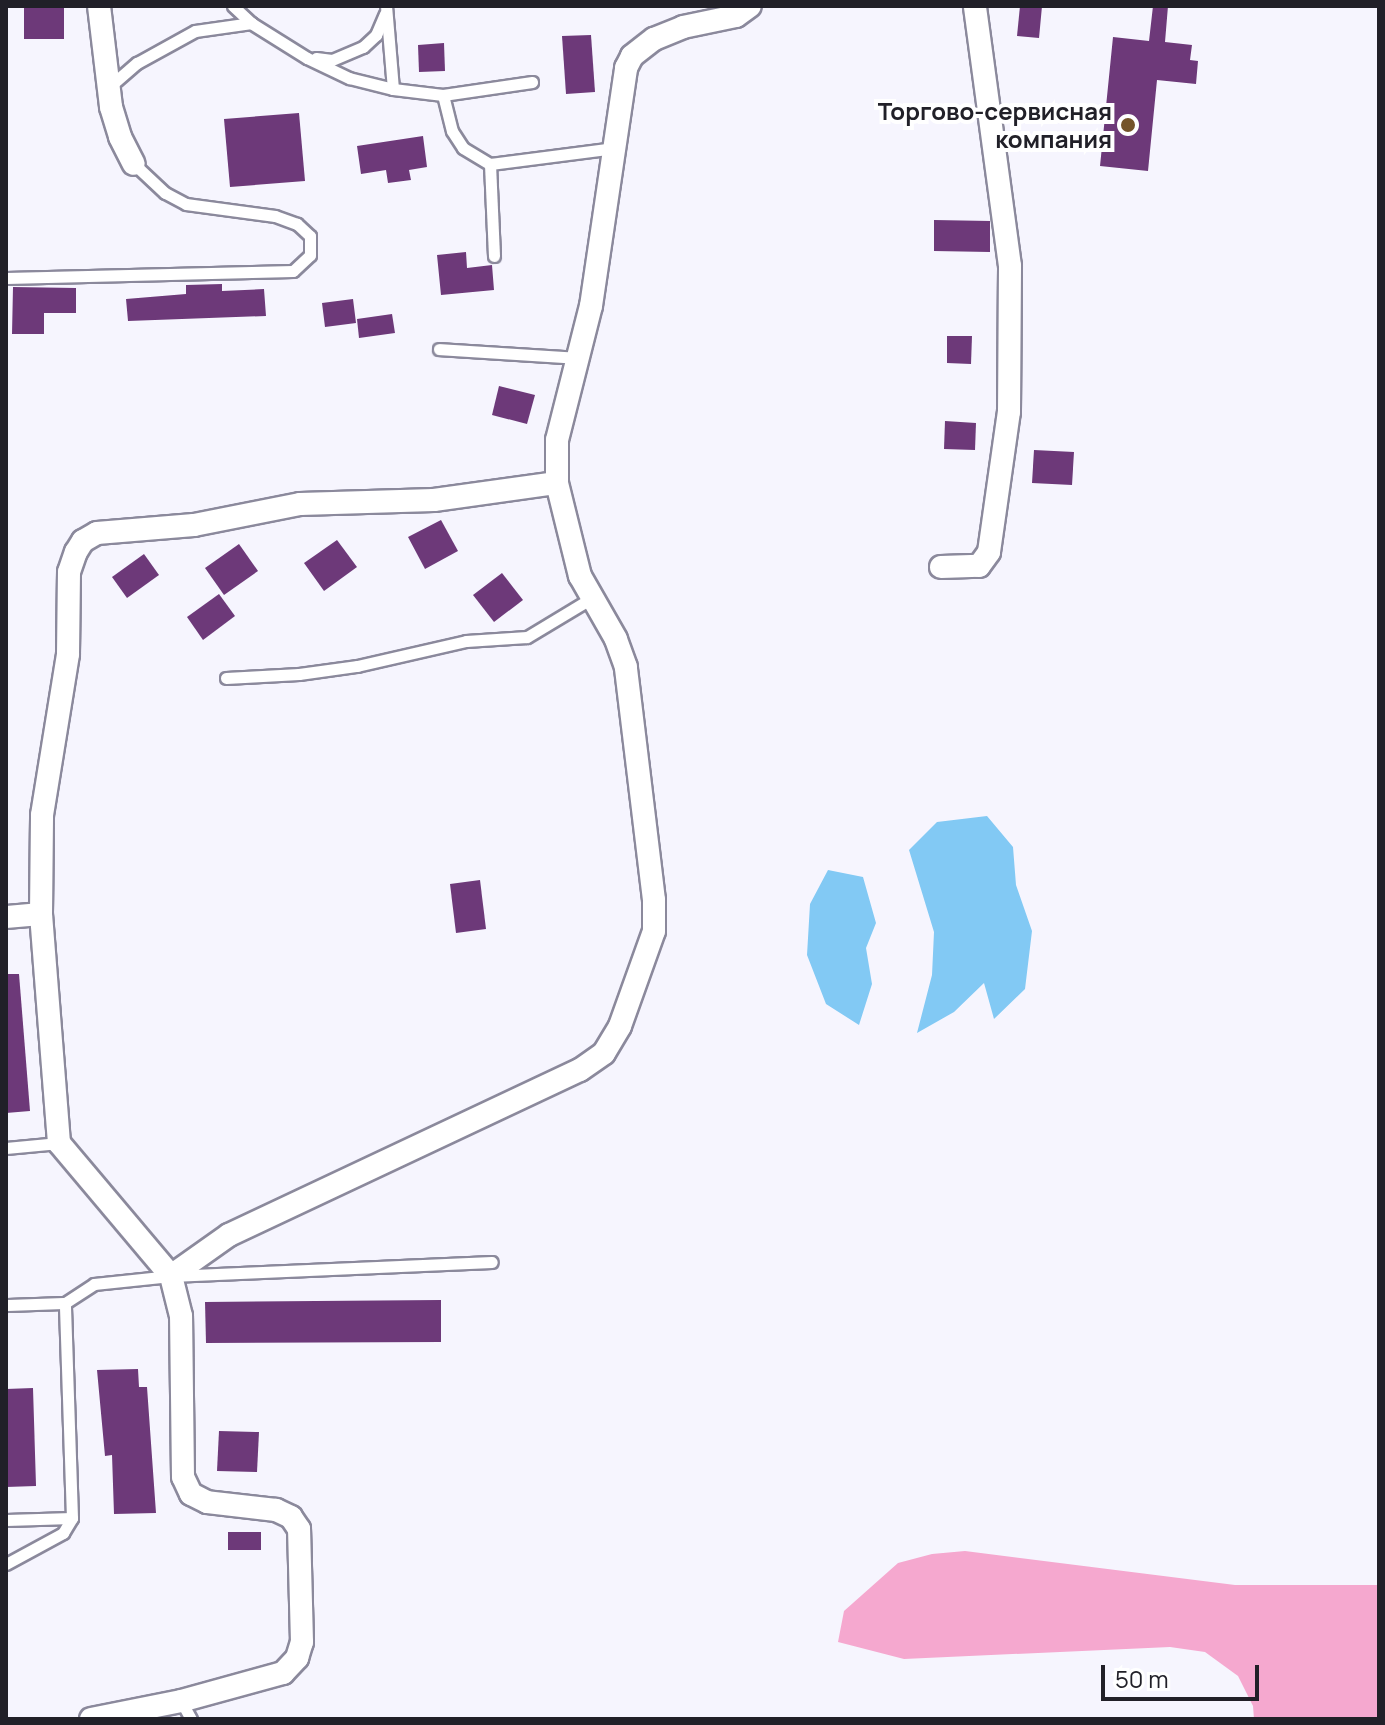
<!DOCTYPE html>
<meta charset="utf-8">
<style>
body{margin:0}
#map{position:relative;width:1385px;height:1725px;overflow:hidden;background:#f6f5fe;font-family:Manrope,sans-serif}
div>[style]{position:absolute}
.green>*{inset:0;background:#f5a8cf}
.water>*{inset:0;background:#82c9f4}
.building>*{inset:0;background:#6d3979}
.roads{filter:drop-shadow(2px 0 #8b899c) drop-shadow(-2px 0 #8b899c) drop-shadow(0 2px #8b899c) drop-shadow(0 -2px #8b899c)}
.lane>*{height:11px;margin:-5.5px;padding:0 5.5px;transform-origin:5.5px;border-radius:5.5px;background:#fff}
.street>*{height:22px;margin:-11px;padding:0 11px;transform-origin:11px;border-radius:11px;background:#fff}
.dots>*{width:22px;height:22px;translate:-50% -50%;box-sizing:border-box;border:4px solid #fff;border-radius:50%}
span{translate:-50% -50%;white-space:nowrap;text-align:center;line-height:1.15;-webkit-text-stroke:8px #fff;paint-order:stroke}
.poi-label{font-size:24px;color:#212028;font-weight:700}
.right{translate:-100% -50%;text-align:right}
.frame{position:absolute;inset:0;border:8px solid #212028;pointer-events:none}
.scale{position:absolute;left:1101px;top:1665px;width:158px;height:36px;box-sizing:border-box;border:4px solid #212028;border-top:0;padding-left:10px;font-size:24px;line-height:28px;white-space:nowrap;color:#212028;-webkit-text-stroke:6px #fff;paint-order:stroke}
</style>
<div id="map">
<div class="green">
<i style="clip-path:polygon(965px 1551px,1235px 1585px,1379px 1585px,1379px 1719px,1254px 1719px,1253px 1706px,1238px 1676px,1205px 1652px,1170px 1647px,904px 1659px,838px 1642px,844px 1611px,898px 1563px,932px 1554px)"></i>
</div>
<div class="water">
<i style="clip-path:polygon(987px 816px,1013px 847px,1016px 885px,1032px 931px,1025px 989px,994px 1019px,984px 983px,954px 1012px,917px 1033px,932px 975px,934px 932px,909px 850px,937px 822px)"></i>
<i style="clip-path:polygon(828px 870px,863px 877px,876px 923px,866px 948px,872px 984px,859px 1025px,826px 1004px,807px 955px,810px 904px)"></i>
</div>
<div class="building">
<i style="clip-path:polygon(24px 6px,64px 6px,64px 39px,24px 39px)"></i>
<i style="clip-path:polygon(1020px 6px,1042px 6px,1039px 38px,1017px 36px)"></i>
<i style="clip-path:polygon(1153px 6px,1168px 6px,1165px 42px,1192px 45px,1190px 60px,1198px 61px,1196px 84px,1157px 80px,1148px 171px,1100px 166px,1113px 37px,1149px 41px)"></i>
<i style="clip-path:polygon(591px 35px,595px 92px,566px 94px,562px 36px)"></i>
<i style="clip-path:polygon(444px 43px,445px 71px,419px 72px,418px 45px)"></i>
<i style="clip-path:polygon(299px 113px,305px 181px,230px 187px,224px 119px)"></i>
<i style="clip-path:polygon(423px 136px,427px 167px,409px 170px,411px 180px,388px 183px,386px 170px,361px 174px,357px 146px)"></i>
<i style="clip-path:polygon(934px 220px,990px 221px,990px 252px,934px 251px)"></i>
<i style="clip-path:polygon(466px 252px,467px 268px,492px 265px,494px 290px,441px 295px,437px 255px)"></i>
<i style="clip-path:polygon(222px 284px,222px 291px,264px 289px,266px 316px,128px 321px,126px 299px,186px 294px,186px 285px)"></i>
<i style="clip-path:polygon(13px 287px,76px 288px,76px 313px,44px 313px,44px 334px,12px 334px)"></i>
<i style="clip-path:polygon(353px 299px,356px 323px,325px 327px,322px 303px)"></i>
<i style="clip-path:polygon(392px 314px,395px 333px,359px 338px,357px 319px)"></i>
<i style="clip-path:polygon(947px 336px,972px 336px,971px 364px,947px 363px)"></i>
<i style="clip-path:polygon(499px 386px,535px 395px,527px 424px,492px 415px)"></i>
<i style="clip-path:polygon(945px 421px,976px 423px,975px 450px,944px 449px)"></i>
<i style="clip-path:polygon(1034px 450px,1074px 452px,1072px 485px,1032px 483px)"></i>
<i style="clip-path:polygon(441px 520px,458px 551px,425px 569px,408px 537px)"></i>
<i style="clip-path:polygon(337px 540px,357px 567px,324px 591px,304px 563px)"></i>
<i style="clip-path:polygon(239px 544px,258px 571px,224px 595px,205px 568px)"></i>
<i style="clip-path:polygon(144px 554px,159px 575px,127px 598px,112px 577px)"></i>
<i style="clip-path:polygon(502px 573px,523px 600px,494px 622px,473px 595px)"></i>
<i style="clip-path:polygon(219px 594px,235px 616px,203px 640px,187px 617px)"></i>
<i style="clip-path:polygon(480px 880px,486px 929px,456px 933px,450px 884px)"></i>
<i style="clip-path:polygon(6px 974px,19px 974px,30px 1111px,6px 1113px)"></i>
<i style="clip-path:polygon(441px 1300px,441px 1342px,206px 1343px,205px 1302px)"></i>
<i style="clip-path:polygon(138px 1369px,139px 1387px,147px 1387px,156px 1513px,114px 1514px,112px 1455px,105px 1456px,97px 1370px)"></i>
<i style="clip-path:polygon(33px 1388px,36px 1486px,6px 1487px,6px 1389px)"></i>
<i style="clip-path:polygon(219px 1431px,259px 1432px,257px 1472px,217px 1471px)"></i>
<i style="clip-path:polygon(228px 1532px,261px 1532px,261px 1550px,228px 1550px)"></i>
</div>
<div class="roads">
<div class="lane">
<i style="left:233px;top:6px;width:25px;rotate:43deg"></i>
<i style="left:251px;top:23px;width:66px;rotate:32deg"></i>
<i style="left:307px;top:58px;width:47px;rotate:25.5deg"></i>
<i style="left:349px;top:78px;width:45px;rotate:14deg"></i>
<i style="left:393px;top:89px;width:83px;rotate:-94.8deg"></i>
<i style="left:316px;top:58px;width:16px;rotate:7deg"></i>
<i style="left:332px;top:60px;width:34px;rotate:-23deg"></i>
<i style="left:363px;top:47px;width:18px;rotate:-43deg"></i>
<i style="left:376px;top:35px;width:23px;rotate:-67deg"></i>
<i style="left:109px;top:87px;width:37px;rotate:-41deg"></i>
<i style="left:137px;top:63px;width:66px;rotate:-28.9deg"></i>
<i style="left:195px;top:31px;width:57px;rotate:-8.1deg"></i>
<i style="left:393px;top:89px;width:50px;rotate:6.8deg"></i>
<i style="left:443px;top:95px;width:37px;rotate:76deg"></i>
<i style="left:452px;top:131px;width:20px;rotate:57deg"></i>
<i style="left:463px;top:148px;width:31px;rotate:31deg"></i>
<i style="left:490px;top:164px;width:126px;rotate:-7.3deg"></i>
<i style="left:443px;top:95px;width:90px;rotate:-8.3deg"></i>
<i style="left:490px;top:164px;width:92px;rotate:87.5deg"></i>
<i style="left:6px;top:278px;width:287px;rotate:-1.4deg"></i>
<i style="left:293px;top:271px;width:23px;rotate:-43deg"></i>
<i style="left:310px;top:255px;width:19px;rotate:-90deg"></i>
<i style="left:310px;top:236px;width:18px;rotate:-137deg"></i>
<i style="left:297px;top:224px;width:23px;rotate:-160deg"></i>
<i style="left:275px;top:216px;width:90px;rotate:-172.3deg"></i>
<i style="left:186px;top:204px;width:24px;rotate:-152deg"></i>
<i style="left:165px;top:193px;width:42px;rotate:-136.9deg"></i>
<i style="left:439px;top:349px;width:139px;rotate:3.7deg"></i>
<i style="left:226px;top:678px;width:73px;rotate:-3.1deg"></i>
<i style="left:299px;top:674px;width:59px;rotate:-7.9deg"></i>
<i style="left:357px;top:666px;width:112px;rotate:-12.9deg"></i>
<i style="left:466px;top:641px;width:61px;rotate:-3.8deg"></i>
<i style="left:527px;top:637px;width:74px;rotate:-31.1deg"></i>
<i style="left:6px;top:1148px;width:53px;rotate:-5.4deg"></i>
<i style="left:6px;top:1305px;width:59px;rotate:-1.9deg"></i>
<i style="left:6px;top:1520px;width:66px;rotate:-1.7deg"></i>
<i style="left:6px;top:1564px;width:65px;rotate:-28.5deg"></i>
<i style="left:63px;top:1533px;width:17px;rotate:-59deg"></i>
<i style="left:72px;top:1518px;width:215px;rotate:-91.9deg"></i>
<i style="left:65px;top:1303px;width:35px;rotate:-33deg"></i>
<i style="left:94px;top:1284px;width:77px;rotate:-5.9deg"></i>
<i style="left:171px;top:1276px;width:321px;rotate:-2.5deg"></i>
<i style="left:181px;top:1701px;width:21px;rotate:61deg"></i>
</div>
<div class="street">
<i style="left:99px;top:6px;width:102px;rotate:83.2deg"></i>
<i style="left:111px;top:107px;width:31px;rotate:73deg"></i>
<i style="left:120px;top:137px;width:30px;rotate:63deg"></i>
<i style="left:941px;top:567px;width:38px;rotate:-2deg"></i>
<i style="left:979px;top:566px;width:17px;rotate:-54deg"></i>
<i style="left:989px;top:552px;width:141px;rotate:-81.9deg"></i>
<i style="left:1009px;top:412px;width:146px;rotate:-89.6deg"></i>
<i style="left:1010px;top:266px;width:262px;rotate:-97.7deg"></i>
<i style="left:6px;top:917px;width:35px;rotate:-5deg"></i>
<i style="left:171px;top:1276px;width:71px;rotate:-35.3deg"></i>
<i style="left:229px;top:1235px;width:388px;rotate:-25.2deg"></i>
<i style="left:580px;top:1070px;width:29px;rotate:-35deg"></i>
<i style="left:604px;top:1053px;width:31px;rotate:-59deg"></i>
<i style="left:620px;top:1026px;width:101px;rotate:-70.3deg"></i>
<i style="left:654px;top:931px;width:31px;rotate:-90deg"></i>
<i style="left:654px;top:900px;width:235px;rotate:-96.9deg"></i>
<i style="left:626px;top:667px;width:30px;rotate:-110deg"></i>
<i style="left:616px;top:639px;width:73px;rotate:-119.7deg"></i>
<i style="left:580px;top:576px;width:96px;rotate:-103.9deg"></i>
<i style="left:557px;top:483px;width:43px;rotate:-90deg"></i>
<i style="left:557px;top:440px;width:138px;rotate:-75.8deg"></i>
<i style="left:591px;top:306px;width:241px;rotate:-81.6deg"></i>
<i style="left:626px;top:68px;width:13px;rotate:-63deg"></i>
<i style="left:632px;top:56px;width:28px;rotate:-38deg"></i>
<i style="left:654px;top:39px;width:31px;rotate:-22deg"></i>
<i style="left:683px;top:27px;width:54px;rotate:-11.7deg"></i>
<i style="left:736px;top:16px;width:17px;rotate:-36deg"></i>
<i style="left:91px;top:1719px;width:92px;rotate:-11.3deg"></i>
<i style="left:181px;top:1701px;width:106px;rotate:-15.4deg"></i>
<i style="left:283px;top:1673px;width:21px;rotate:-47deg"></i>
<i style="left:297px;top:1658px;width:17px;rotate:-73deg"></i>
<i style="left:302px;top:1642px;width:113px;rotate:-91.5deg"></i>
<i style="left:299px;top:1529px;width:14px;rotate:-124deg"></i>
<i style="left:291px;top:1517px;width:17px;rotate:-155deg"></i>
<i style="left:276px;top:1510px;width:69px;rotate:-173.4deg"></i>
<i style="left:207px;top:1502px;width:18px;rotate:-153deg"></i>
<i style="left:191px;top:1494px;width:19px;rotate:-115deg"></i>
<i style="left:183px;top:1477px;width:161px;rotate:-90.7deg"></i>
<i style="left:181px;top:1316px;width:41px;rotate:-104deg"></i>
<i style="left:171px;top:1276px;width:174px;rotate:-130.1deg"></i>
<i style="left:59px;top:1143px;width:230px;rotate:-94.5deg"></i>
<i style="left:41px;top:914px;width:99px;rotate:-89.4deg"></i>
<i style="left:42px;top:815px;width:163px;rotate:-80.8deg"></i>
<i style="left:68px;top:654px;width:82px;rotate:-89.3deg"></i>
<i style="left:69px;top:572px;width:21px;rotate:-71deg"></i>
<i style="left:76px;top:552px;width:13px;rotate:-58deg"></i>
<i style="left:83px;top:541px;width:16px;rotate:-30deg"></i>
<i style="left:97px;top:533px;width:97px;rotate:-4.7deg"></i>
<i style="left:194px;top:525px;width:108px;rotate:-11.2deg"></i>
<i style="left:300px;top:504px;width:134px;rotate:-1.7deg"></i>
<i style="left:434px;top:500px;width:124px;rotate:-7.9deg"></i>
</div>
</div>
<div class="dots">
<i style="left:1128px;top:125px;background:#74542a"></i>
</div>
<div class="poi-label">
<span class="right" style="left:1112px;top:125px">Торгово-сервисная<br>компания</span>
</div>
<div class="frame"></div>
<div class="scale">50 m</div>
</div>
